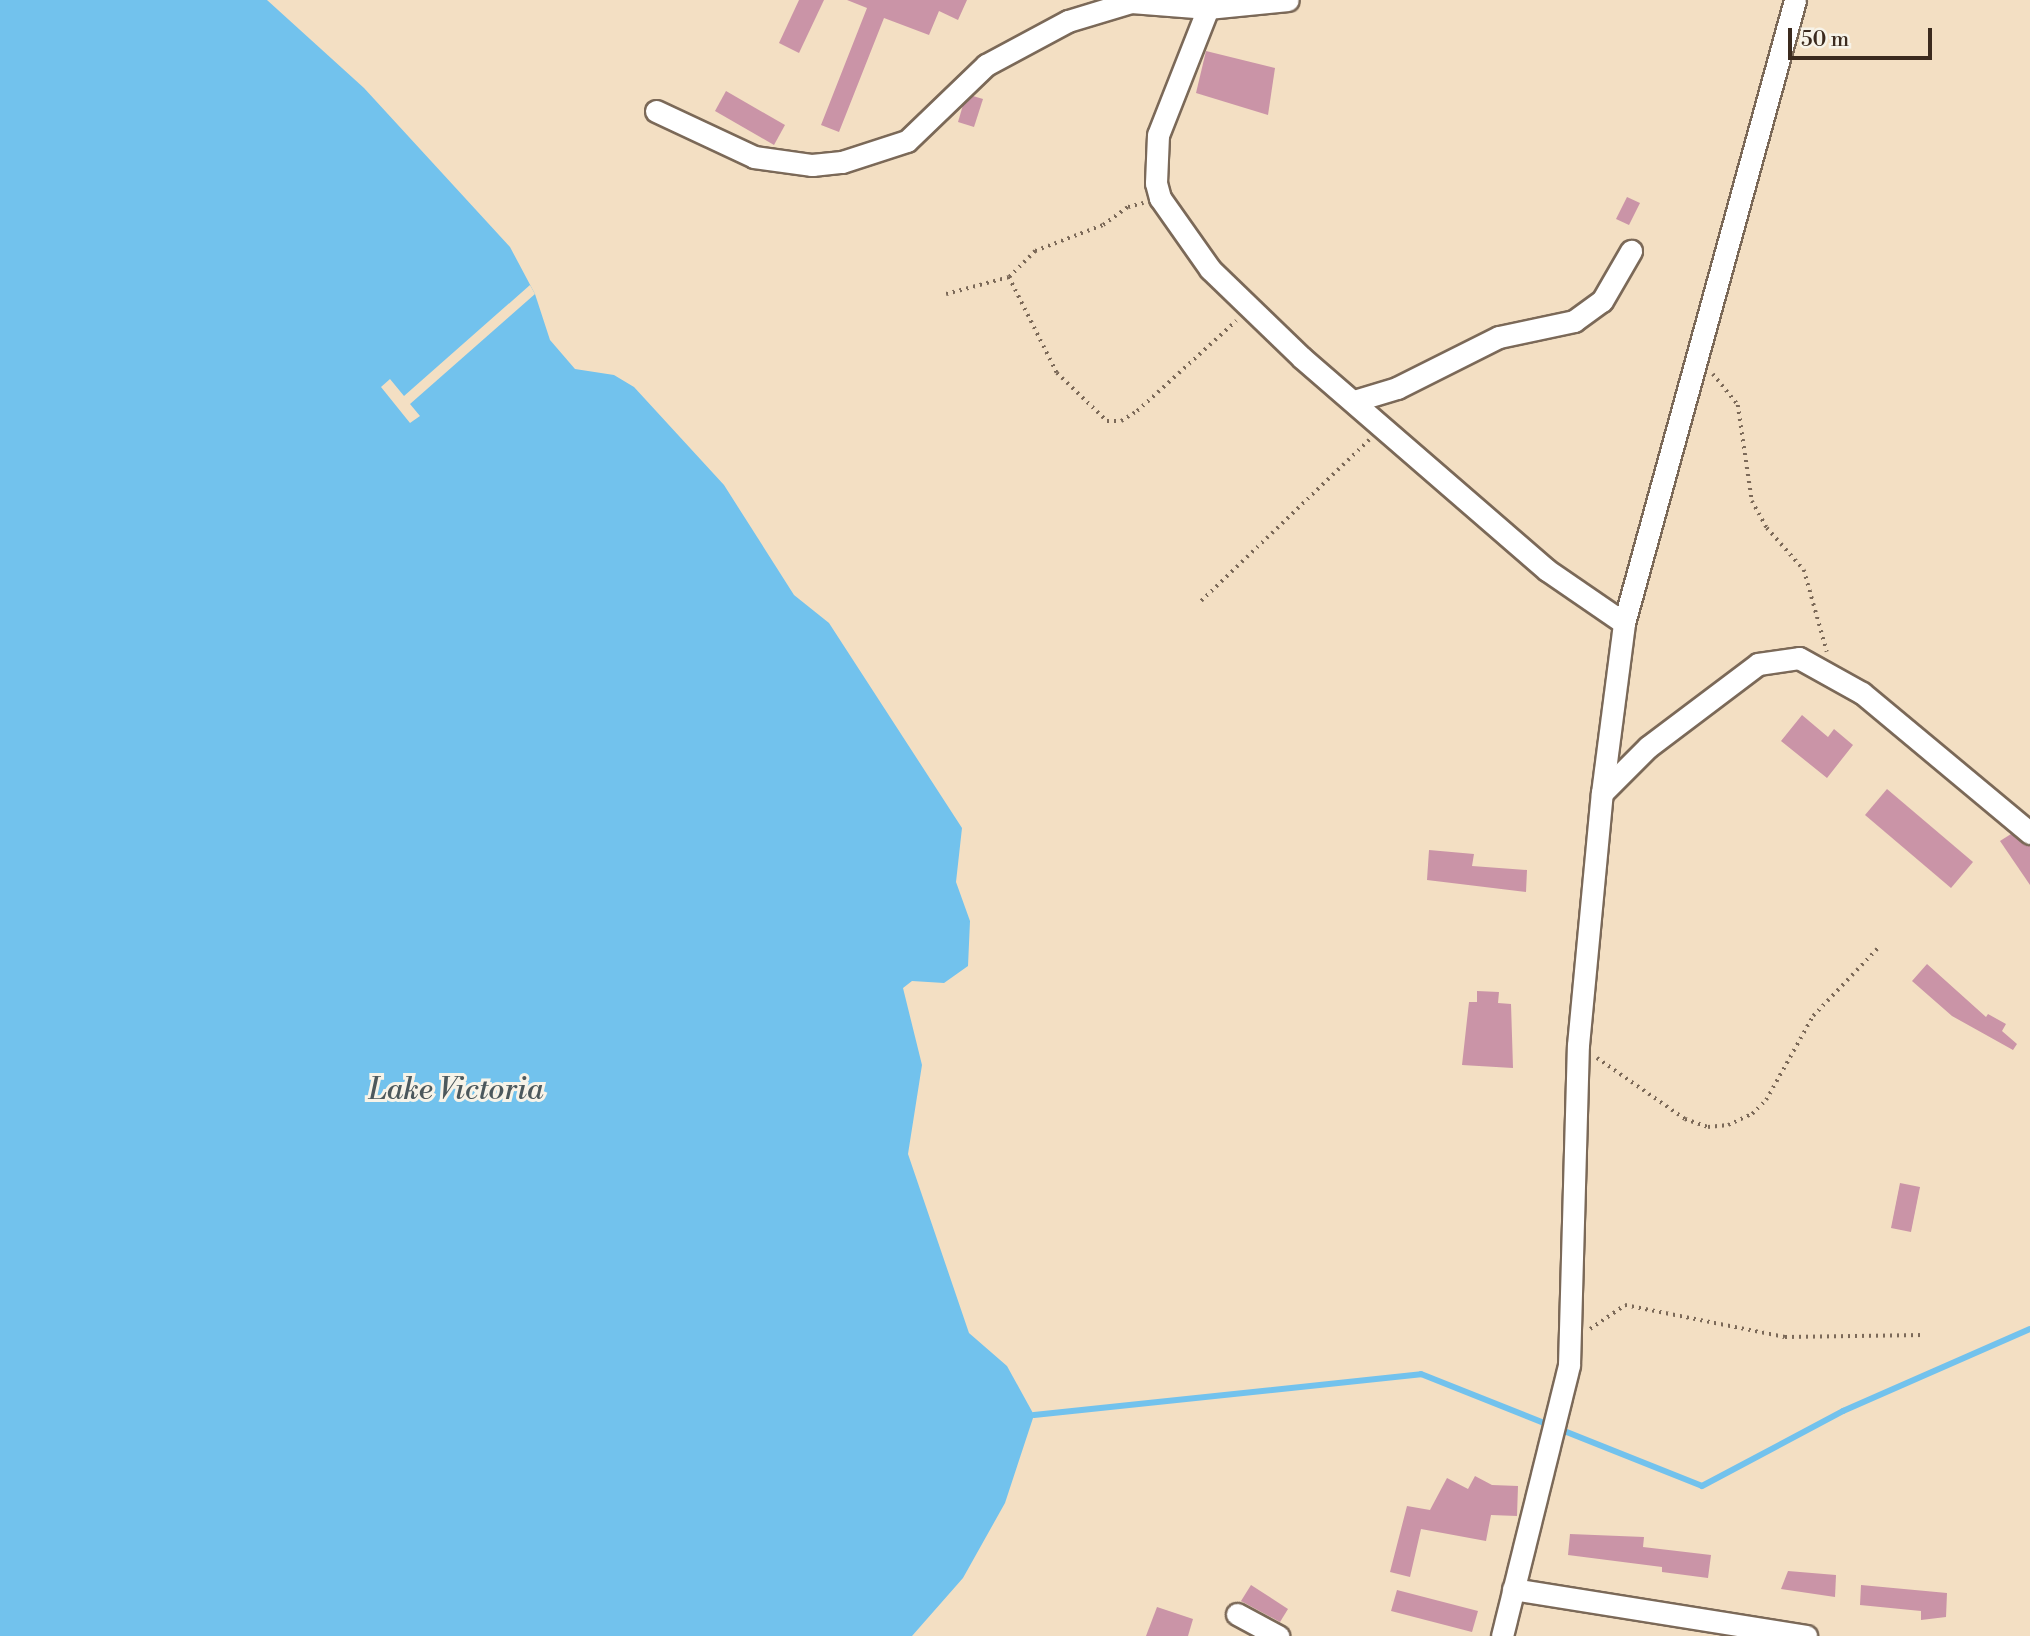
<!DOCTYPE html>
<style>
body{margin:0}
#map{position:relative;width:2030px;height:1636px;overflow:hidden;background:#f3dfc3;font-family:"Libre Bodoni",serif}
div>[style]{position:absolute}
.water>*{inset:0;background:#72c2ed}
.pier>*{inset:0;background:#f3dfc3}
.stream>*{height:6px;margin:-3px;padding:0 3px;transform-origin:3px;border-radius:3px;background:#72c2ed}
.building>*{inset:0;background:#ca94a7}
.path>*{height:3.5px;margin-top:-1.75px;transform-origin:0;background:repeating-linear-gradient(90deg,#7b6958 0 2px,transparent 0 7px)}
.roads{filter:drop-shadow(2px 0 #7b6958) drop-shadow(-2px 0 #7b6958) drop-shadow(0 2px #7b6958) drop-shadow(0 -2px #7b6958)}
.minor>*{height:21px;margin:-10.5px;padding:0 10.5px;transform-origin:10.5px;border-radius:10.5px;background:#fff}
span{translate:-50% -50%;white-space:nowrap;text-align:center;line-height:1.15;-webkit-text-stroke:6px #f7f3e8;paint-order:stroke}
.water-label{font-size:30px;color:#4c585c;font-style:italic}
.scale{position:absolute;left:1788px;top:28px;width:144px;height:32px;box-sizing:border-box;border:4px solid #3b2a1e;border-top:0;padding-left:9px;font-size:21px;line-height:24px;white-space:nowrap;color:#3b2a1e;-webkit-text-stroke:5px #f7f3e8;paint-order:stroke}
</style>
<div id="map">
<div class="water">
<i style="clip-path:polygon(0 0,267px 0,364px 88px,510px 247px,535px 294px,550px 340px,575px 369px,614px 375px,634px 387px,724px 485px,794px 595px,829px 623px,962px 828px,956px 882px,970px 921px,968px 966px,944px 983px,912px 981px,903px 988px,922px 1065px,908px 1154px,969px 1333px,1007px 1366px,1034px 1415px,1005px 1503px,963px 1578px,912px 1636px,0 1636px)"></i>
</div>
<div class="pier">
<i style="clip-path:polygon(530px 285px,535px 294px,410px 404px,420px 416px,410px 423px,381px 387px,390px 379px,404px 396px)"></i>
</div>
<div class="stream">
<i style="left:1034px;top:1415px;width:389px;rotate:-6deg"></i>
<i style="left:1421px;top:1374px;width:302px;rotate:21.7deg"></i>
<i style="left:1702px;top:1486px;width:160px;rotate:-28deg"></i>
<i style="left:1843px;top:1411px;width:204px;rotate:-23.7deg"></i>
</div>
<div class="building">
<i style="clip-path:polygon(799px 0,824px 0,799px 53px,779px 43px)"></i>
<i style="clip-path:polygon(847px 0,967px 0,958px 20px,939px 11px,929px 35px,884px 18px,839px 132px,821px 125px,867px 8px)"></i>
<i style="clip-path:polygon(1206px 51px,1275px 68px,1268px 115px,1196px 93px)"></i>
<i style="clip-path:polygon(726px 91px,785px 125px,774px 145px,715px 111px)"></i>
<i style="clip-path:polygon(973px 96px,983px 99px,974px 127px,958px 122px,963px 105px)"></i>
<i style="clip-path:polygon(1627px 197px,1640px 203px,1629px 225px,1616px 219px)"></i>
<i style="clip-path:polygon(1802px 715px,1828px 737px,1834px 729px,1853px 745px,1827px 778px,1781px 741px)"></i>
<i style="clip-path:polygon(1887px 789px,1973px 862px,1951px 888px,1865px 815px)"></i>
<i style="clip-path:polygon(2011px 834px,2030px 846px,2030px 885px,2000px 841px)"></i>
<i style="clip-path:polygon(1429px 850px,1474px 854px,1472px 866px,1527px 870px,1526px 892px,1427px 880px)"></i>
<i style="clip-path:polygon(1927px 964px,1986px 1017px,1988px 1014px,2006px 1024px,2002px 1031px,2017px 1044px,2013px 1050px,1952px 1016px,1912px 981px)"></i>
<i style="clip-path:polygon(1477px 991px,1499px 992px,1498px 1003px,1511px 1004px,1513px 1068px,1462px 1065px,1469px 1002px,1477px 1002px)"></i>
<i style="clip-path:polygon(1900px 1183px,1920px 1187px,1911px 1232px,1891px 1228px)"></i>
<i style="clip-path:polygon(1475px 1476px,1492px 1485px,1518px 1486px,1517px 1516px,1491px 1515px,1486px 1541px,1421px 1529px,1410px 1577px,1390px 1572px,1407px 1506px,1430px 1510px,1447px 1478px,1468px 1489px)"></i>
<i style="clip-path:polygon(1570px 1534px,1644px 1537px,1643px 1547px,1711px 1555px,1708px 1578px,1662px 1572px,1662px 1567px,1568px 1555px)"></i>
<i style="clip-path:polygon(1788px 1571px,1836px 1575px,1835px 1597px,1781px 1589px)"></i>
<i style="clip-path:polygon(1251px 1585px,1288px 1609px,1280px 1622px,1241px 1601px)"></i>
<i style="clip-path:polygon(1861px 1585px,1947px 1593px,1946px 1617px,1921px 1620px,1921px 1611px,1860px 1605px)"></i>
<i style="clip-path:polygon(1397px 1590px,1478px 1611px,1472px 1632px,1391px 1611px)"></i>
<i style="clip-path:polygon(1157px 1607px,1193px 1619px,1188px 1636px,1146px 1636px)"></i>
</div>
<div class="path">
<i style="left:1009px;top:277px;width:107px;rotate:63.4deg"></i>
<i style="left:1057px;top:373px;width:69px;rotate:43.8deg"></i>
<i style="left:1107px;top:421px;width:14px"></i>
<i style="left:1121px;top:421px;width:19px;rotate:-32deg"></i>
<i style="left:1137px;top:411px;width:134px;rotate:-42.3deg"></i>
<i style="left:946px;top:294px;width:65px;rotate:-15.1deg"></i>
<i style="left:1009px;top:277px;width:37px;rotate:-45deg"></i>
<i style="left:1035px;top:251px;width:73px;rotate:-20.9deg"></i>
<i style="left:1103px;top:225px;width:31px;rotate:-36deg"></i>
<i style="left:1128px;top:207px;width:16px;rotate:-15deg"></i>
<i style="left:1713px;top:374px;width:40px;rotate:51deg"></i>
<i style="left:1738px;top:405px;width:97px;rotate:81.7deg"></i>
<i style="left:1752px;top:501px;width:31px;rotate:61deg"></i>
<i style="left:1767px;top:528px;width:56px;rotate:48.6deg"></i>
<i style="left:1804px;top:570px;width:85px;rotate:74.3deg"></i>
<i style="left:1201px;top:601px;width:233px;rotate:-43.8deg"></i>
<i style="left:1597px;top:1058px;width:107px;rotate:34.7deg"></i>
<i style="left:1685px;top:1119px;width:24px;rotate:19deg"></i>
<i style="left:1708px;top:1127px;width:20px;rotate:-6deg"></i>
<i style="left:1728px;top:1125px;width:26px;rotate:-25deg"></i>
<i style="left:1752px;top:1114px;width:20px;rotate:-45deg"></i>
<i style="left:1766px;top:1100px;width:96px;rotate:-60.8deg"></i>
<i style="left:1813px;top:1016px;width:95px;rotate:-46.3deg"></i>
<i style="left:1590px;top:1329px;width:42px;rotate:-34.4deg"></i>
<i style="left:1625px;top:1305px;width:163px;rotate:11.3deg"></i>
<i style="left:1785px;top:1337px;width:139px;rotate:-0.8deg"></i>
</div>
<div class="roads">
<div class="minor">
<i style="left:1208px;top:8px;width:136px;rotate:111.5deg"></i>
<i style="left:1158px;top:135px;width:48px;rotate:92.4deg"></i>
<i style="left:1156px;top:183px;width:16px;rotate:75deg"></i>
<i style="left:1160px;top:198px;width:87px;rotate:54.8deg"></i>
<i style="left:1210px;top:269px;width:127px;rotate:44deg"></i>
<i style="left:1301px;top:357px;width:325px;rotate:40.9deg"></i>
<i style="left:1547px;top:570px;width:93px;rotate:34.5deg"></i>
<i style="left:656px;top:111px;width:108px;rotate:25.1deg"></i>
<i style="left:754px;top:157px;width:59px;rotate:7.9deg"></i>
<i style="left:812px;top:165px;width:30px;rotate:-6deg"></i>
<i style="left:842px;top:162px;width:68px;rotate:-17.9deg"></i>
<i style="left:907px;top:141px;width:110px;rotate:-43.9deg"></i>
<i style="left:986px;top:65px;width:93px;rotate:-28.2deg"></i>
<i style="left:1068px;top:21px;width:66px;rotate:-16.8deg"></i>
<i style="left:1131px;top:2px;width:77px;rotate:4.5deg"></i>
<i style="left:1208px;top:8px;width:80px;rotate:-5.7deg"></i>
<i style="left:1354px;top:401px;width:45px;rotate:-16.8deg"></i>
<i style="left:1397px;top:388px;width:114px;rotate:-26.6deg"></i>
<i style="left:1499px;top:337px;width:77px;rotate:-12deg"></i>
<i style="left:1574px;top:321px;width:34px;rotate:-36deg"></i>
<i style="left:1602px;top:301px;width:58px;rotate:-59.9deg"></i>
<i style="left:1602px;top:793px;width:65px;rotate:-45deg"></i>
<i style="left:1648px;top:747px;width:138px;rotate:-37deg"></i>
<i style="left:1758px;top:664px;width:41px;rotate:-8.3deg"></i>
<i style="left:1799px;top:658px;width:72px;rotate:29.1deg"></i>
<i style="left:1862px;top:693px;width:219px;rotate:39.8deg"></i>
<i style="left:1513px;top:1589px;width:297px;rotate:9.1deg"></i>
<i style="left:1237px;top:1614px;width:47px;rotate:28.2deg"></i>
<i style="left:1502px;top:1636px;width:279px;rotate:-76.1deg"></i>
<i style="left:1569px;top:1365px;width:320px;rotate:-88.4deg"></i>
<i style="left:1578px;top:1045px;width:253px;rotate:-84.6deg"></i>
<i style="left:1602px;top:793px;width:171px;rotate:-82.6deg"></i>
<i style="left:1624px;top:623px;width:646px;rotate:-74.65deg"></i>
</div>
</div>
<div class="water-label">
<span style="left:456px;top:1090px">Lake Victoria</span>
</div>
<div class="scale">50 m</div>
</div>
